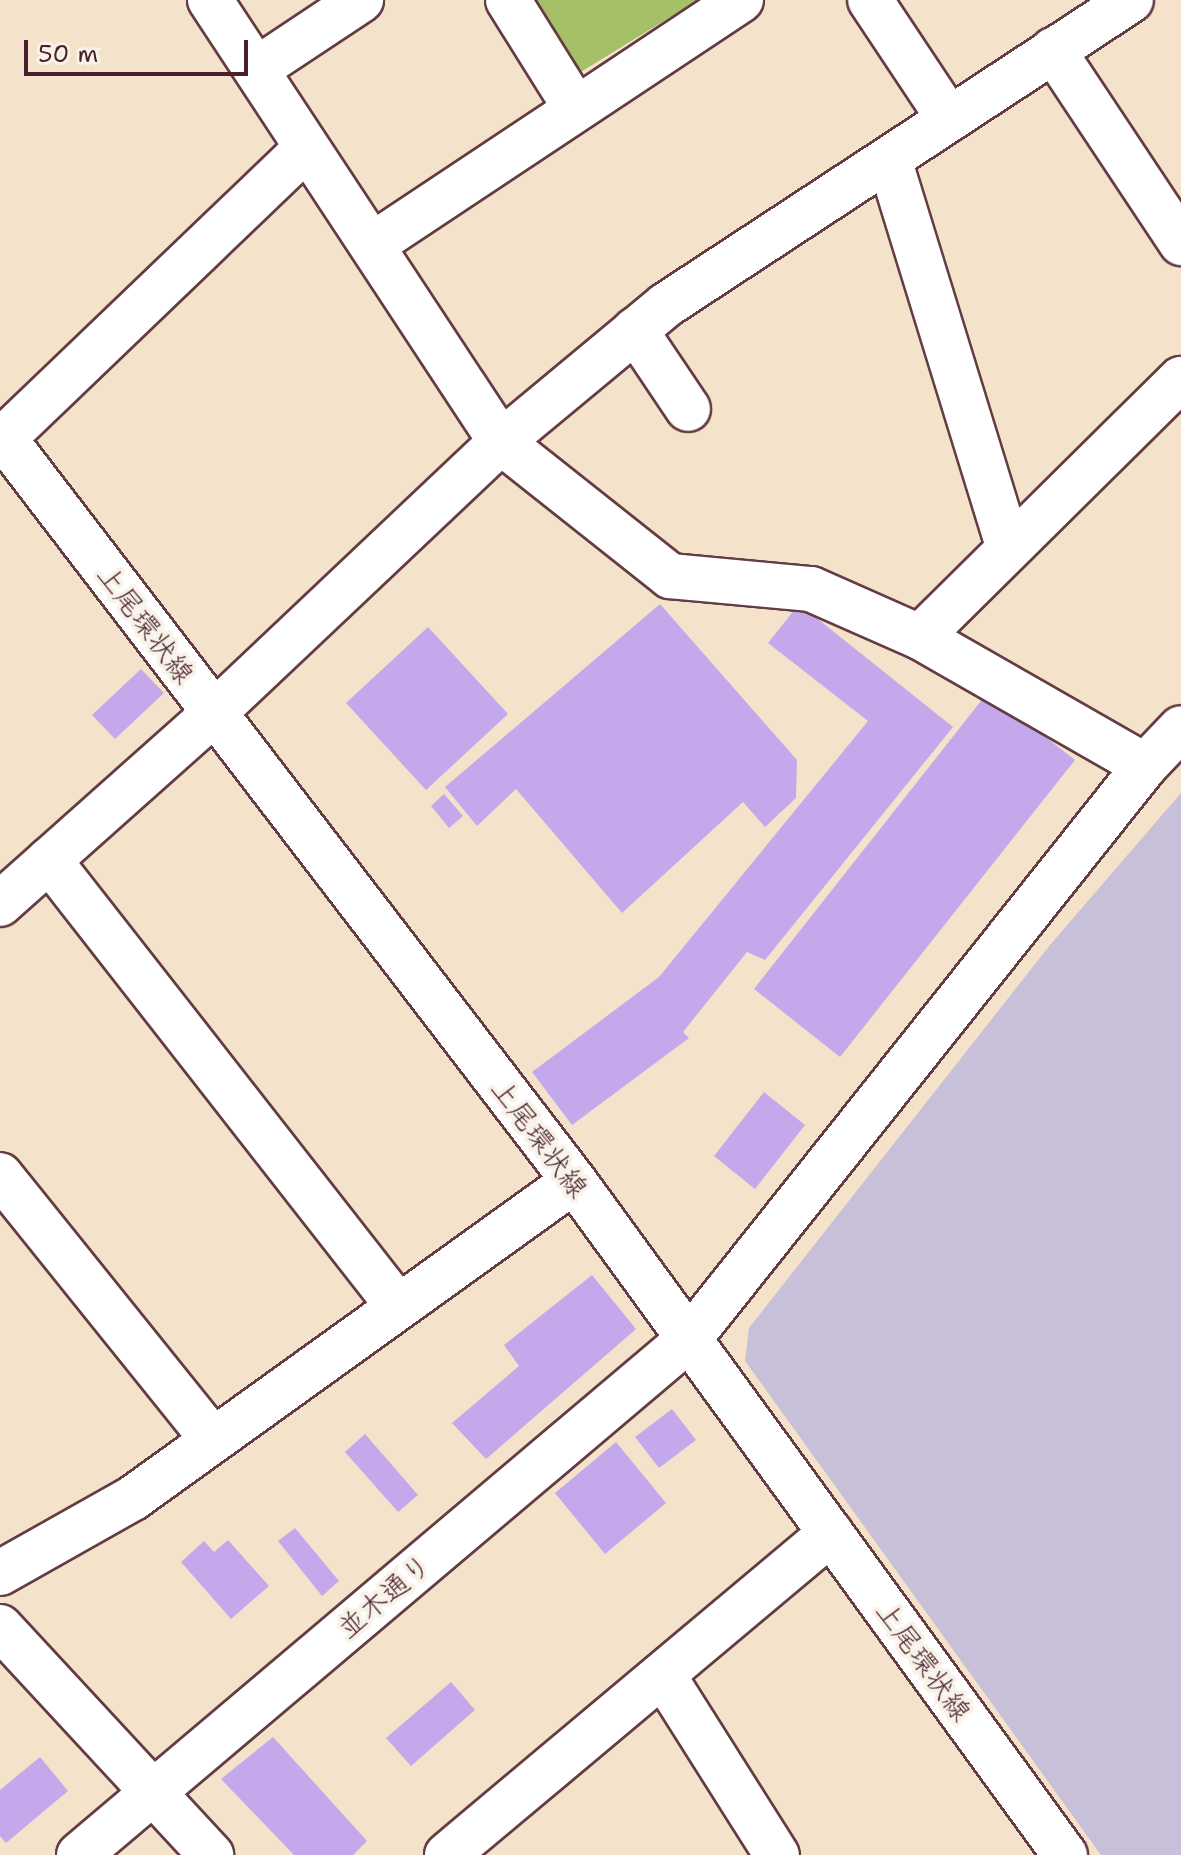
<!DOCTYPE html>
<meta charset="utf-8">
<style>
body{margin:0}
#map{position:relative;width:1181px;height:1855px;overflow:hidden;background:#f5e2ca;font-family:"Shantell Sans","Klee One",sans-serif}
div>[style]{position:absolute}
.industrial>*{inset:0;background:#c8bfd8}
.green>*{inset:0;background:#a5c067}
.building>*{inset:0;background:#c3a9eb}
.roads{filter:drop-shadow(2px 0 #643c43) drop-shadow(-2px 0 #643c43) drop-shadow(0 2px #643c43) drop-shadow(0 -2px #643c43)}
.minor>*{height:44px;margin:-22px;padding:0 22px;transform-origin:22px;border-radius:22px;background:#fff}
.major>*{height:44px;margin:-22px;padding:0 22px;transform-origin:22px;border-radius:22px;background:#fff}
span{translate:-50% -50%;white-space:nowrap;text-align:center;line-height:1.15;-webkit-text-stroke:8px #f7f3e8;paint-order:stroke}
.street-label{font-size:28px;color:#4a1f2b}
.scale{position:absolute;left:24px;top:40px;width:224px;height:36px;box-sizing:border-box;border:4px solid #4a1f2b;border-top:0;padding-left:10px;font-size:24px;line-height:28px;white-space:nowrap;color:#4a1f2b;-webkit-text-stroke:6px #f7f3e8;paint-order:stroke}
</style>
<div id="map">
<div class="industrial">
<i style="clip-path:polygon(1181px 793px,1181px 1855px,1101px 1855px,745px 1361px,749px 1328px,1050px 945px)"></i>
</div>
<div class="green">
<i style="clip-path:polygon(522px 0,698px 0,571px 78px)"></i>
</div>
<div class="building">
<i style="clip-path:polygon(660px 604px,797px 760px,796px 798px,765px 827px,743px 802px,622px 913px,516px 789px,477px 826px,445px 787px)"></i>
<i style="clip-path:polygon(799px 604px,953px 727px,765px 960px,747px 952px,683px 1032px,689px 1038px,572px 1125px,532px 1072px,659px 977px,868px 721px,768px 643px)"></i>
<i style="clip-path:polygon(428px 627px,508px 714px,426px 790px,346px 703px)"></i>
<i style="clip-path:polygon(141px 669px,164px 693px,115px 739px,92px 715px)"></i>
<i style="clip-path:polygon(988px 692px,1075px 760px,840px 1057px,754px 989px)"></i>
<i style="clip-path:polygon(444px 794px,463px 816px,449px 828px,431px 806px)"></i>
<i style="clip-path:polygon(764px 1092px,805px 1125px,755px 1189px,714px 1156px)"></i>
<i style="clip-path:polygon(592px 1275px,636px 1329px,486px 1459px,452px 1423px,519px 1366px,504px 1345px)"></i>
<i style="clip-path:polygon(672px 1409px,696px 1440px,659px 1468px,635px 1437px)"></i>
<i style="clip-path:polygon(365px 1434px,418px 1495px,398px 1512px,345px 1452px)"></i>
<i style="clip-path:polygon(616px 1442px,666px 1503px,605px 1554px,555px 1493px)"></i>
<i style="clip-path:polygon(295px 1528px,339px 1581px,322px 1596px,278px 1541px)"></i>
<i style="clip-path:polygon(228px 1540px,269px 1586px,231px 1619px,181px 1562px,204px 1541px,214px 1552px)"></i>
<i style="clip-path:polygon(451px 1682px,475px 1710px,411px 1766px,386px 1738px)"></i>
<i style="clip-path:polygon(273px 1737px,367px 1841px,353px 1855px,294px 1855px,221px 1779px)"></i>
<i style="clip-path:polygon(40px 1757px,68px 1791px,6px 1843px,0 1836px,0 1790px)"></i>
</div>
<div class="roads">
<div class="minor">
<i style="left:210px;top:0;width:529px;rotate:56.64deg"></i>
<i style="left:501px;top:442px;width:216px;rotate:38.4deg"></i>
<i style="left:670px;top:576px;width:142px;rotate:5.3deg"></i>
<i style="left:811px;top:589px;width:119px;rotate:23.8deg"></i>
<i style="left:920px;top:637px;width:259px;rotate:29.8deg"></i>
<i style="left:508px;top:0;width:128px;rotate:58deg"></i>
<i style="left:870px;top:0;width:143px;rotate:56.4deg"></i>
<i style="left:1053px;top:50px;width:232px;rotate:56.4deg"></i>
<i style="left:257px;top:69px;width:125px;rotate:-33.6deg"></i>
<i style="left:889px;top:159px;width:407px;rotate:72.9deg"></i>
<i style="left:372px;top:245px;width:443px;rotate:-33.6deg"></i>
<i style="left:635px;top:330px;width:95px;rotate:56.1deg"></i>
<i style="left:4px;top:438px;width:417px;rotate:-43.8deg"></i>
<i style="left:920px;top:637px;width:367px;rotate:-44.7deg"></i>
<i style="left:49px;top:860px;width:565px;rotate:51.97deg"></i>
<i style="left:0;top:904px;width:287px;rotate:-41.7deg"></i>
<i style="left:214px;top:713px;width:395px;rotate:-43.4deg"></i>
<i style="left:501px;top:442px;width:214px;rotate:-39.7deg"></i>
<i style="left:666px;top:305px;width:556px;rotate:-33.26deg"></i>
<i style="left:0;top:1175px;width:340px;rotate:51.2deg"></i>
<i style="left:0;top:1573px;width:153px;rotate:-29.4deg"></i>
<i style="left:133px;top:1498px;width:543px;rotate:-35.71deg"></i>
<i style="left:0;top:1627px;width:311px;rotate:47.2deg"></i>
<i style="left:663px;top:1675px;width:213px;rotate:57.7deg"></i>
<i style="left:79px;top:1855px;width:799px;rotate:-40.23deg"></i>
<i style="left:689px;top:1339px;width:732px;rotate:-51.49deg"></i>
<i style="left:1145px;top:766px;width:52px;rotate:-46.5deg"></i>
<i style="left:447px;top:1855px;width:501px;rotate:-39.98deg"></i>
</div>
<div class="major">
<i style="left:0;top:433px;width:943px;rotate:52.5deg"></i>
<i style="left:574px;top:1181px;width:834px;rotate:53.93deg"></i>
</div>
</div>
<div class="street-label">
<span style="left:146px;top:624px;rotate:53deg">上尾環状線</span>
<span style="left:540px;top:1138px;rotate:53deg">上尾環状線</span>
<span style="left:384px;top:1596px;rotate:-40deg">並木通り</span>
<span style="left:924px;top:1661px;rotate:54deg">上尾環状線</span>
</div>
<div class="scale">50 m</div>
</div>
